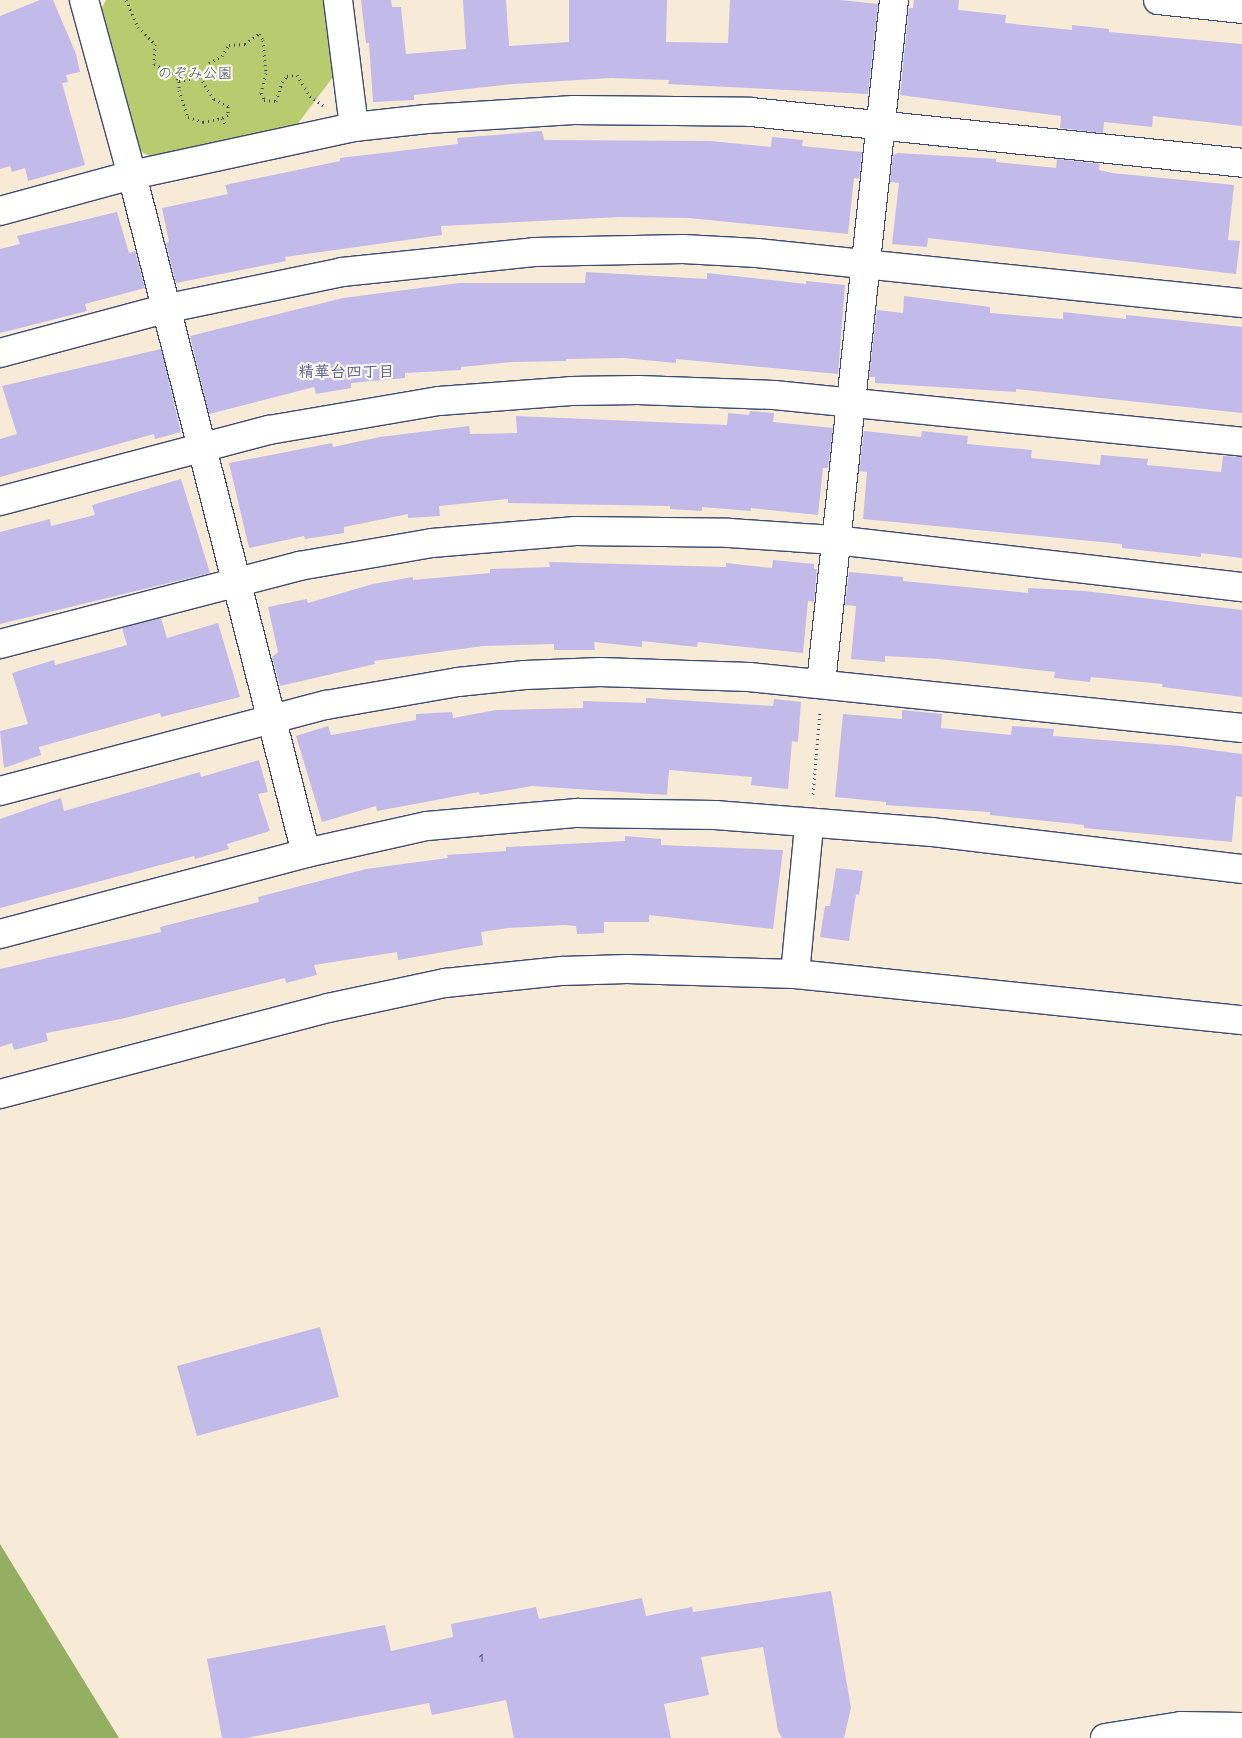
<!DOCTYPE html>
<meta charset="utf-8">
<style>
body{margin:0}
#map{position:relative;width:1242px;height:1738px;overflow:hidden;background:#f7ead6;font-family:"Patrick Hand","Klee One",sans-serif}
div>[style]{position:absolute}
.green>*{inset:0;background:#b8cb6f}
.forest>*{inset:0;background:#92af62}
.building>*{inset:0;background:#c2bbea}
.path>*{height:3px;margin-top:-1.5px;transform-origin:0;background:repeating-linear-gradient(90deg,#3c4b70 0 1px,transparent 0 5px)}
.roads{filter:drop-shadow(1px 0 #3c4b70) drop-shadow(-1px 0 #3c4b70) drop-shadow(0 1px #3c4b70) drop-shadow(0 -1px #3c4b70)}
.minor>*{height:28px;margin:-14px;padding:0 14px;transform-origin:14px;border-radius:14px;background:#fff}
.tertiary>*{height:28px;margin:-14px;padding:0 14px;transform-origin:14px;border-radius:14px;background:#fff}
span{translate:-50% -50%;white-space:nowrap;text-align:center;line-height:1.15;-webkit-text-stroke:4.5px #fbf7ec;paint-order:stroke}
.number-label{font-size:12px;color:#455281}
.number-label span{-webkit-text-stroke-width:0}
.park-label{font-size:15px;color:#425662}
.neighbourhood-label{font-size:16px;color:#55608f;font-weight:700}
</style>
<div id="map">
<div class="green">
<i style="clip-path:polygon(106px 0,325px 0,336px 73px,296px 126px,151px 157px,140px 151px,101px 10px)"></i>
</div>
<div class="forest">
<i style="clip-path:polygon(0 1544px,119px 1738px,0 1738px)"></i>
</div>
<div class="building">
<i style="clip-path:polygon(40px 0,53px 0,76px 54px,80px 72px,66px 75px,68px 82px,62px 83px,85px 165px,28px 181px,25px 168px,12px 172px,10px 166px,0 169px,0 16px)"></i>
<i style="clip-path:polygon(361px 0,391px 0,392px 7px,401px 7px,406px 54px,466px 49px,463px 0,506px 0,509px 46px,569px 42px,569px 0,667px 0,666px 42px,728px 43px,730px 0,841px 0,878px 4px,868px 94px,668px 84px,669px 80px,611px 78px,513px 84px,414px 95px,414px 100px,373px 102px,369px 43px,366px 43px)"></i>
<i style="clip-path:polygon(914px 0,959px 0,958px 10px,1006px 15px,1005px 23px,1072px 30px,1072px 25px,1109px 29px,1109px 32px,1242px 44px,1242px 126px,1153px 116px,1152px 127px,1104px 122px,1103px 133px,1060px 128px,1061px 116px,900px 95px,909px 8px,913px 8px)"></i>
<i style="clip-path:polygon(542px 131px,544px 140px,710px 141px,771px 147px,772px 137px,803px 140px,802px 146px,862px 152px,859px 179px,854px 178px,848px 234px,689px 218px,619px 217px,441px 226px,442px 235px,285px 257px,286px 261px,176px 283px,175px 280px,166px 243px,169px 242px,162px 208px,228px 194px,225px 185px,340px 161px,340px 158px,458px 144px,457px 138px)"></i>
<i style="clip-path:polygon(898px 153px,996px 159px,996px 162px,1056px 168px,1057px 159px,1100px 164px,1099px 170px,1112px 173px,1234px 185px,1228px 240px,1240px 241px,1236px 274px,928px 238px,927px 247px,892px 244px,899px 183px,890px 182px,893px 155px)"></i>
<i style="clip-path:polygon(117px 212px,129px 253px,135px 251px,145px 288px,85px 304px,87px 311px,0 333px,0 249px,20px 244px,17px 236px)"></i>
<i style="clip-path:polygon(586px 272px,707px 279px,707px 273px,806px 284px,806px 281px,845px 285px,838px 374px,676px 359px,676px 363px,624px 358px,566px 359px,566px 361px,512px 362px,461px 367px,461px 370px,405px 373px,405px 378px,351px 383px,351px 388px,316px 394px,314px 387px,209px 414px,190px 336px,343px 298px,459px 283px,585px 283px)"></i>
<i style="clip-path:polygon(904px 296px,990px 307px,990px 313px,1063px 319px,1063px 312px,1126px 319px,1126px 315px,1242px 327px,1242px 413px,1016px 389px,1016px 392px,875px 383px,875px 377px,869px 377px,877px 310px,903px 313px)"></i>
<i style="clip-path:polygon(161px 349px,181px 432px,155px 439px,154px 434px,0 477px,0 439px,17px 434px,2px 386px)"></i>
<i style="clip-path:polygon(750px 411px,774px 413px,773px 422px,833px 428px,828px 468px,823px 468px,818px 515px,751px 508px,751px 511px,702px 507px,702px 511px,670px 509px,670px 506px,508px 503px,508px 499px,439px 506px,440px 516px,408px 518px,408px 514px,344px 527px,344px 533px,305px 539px,304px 536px,249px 548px,229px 463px,332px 443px,333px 447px,380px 437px,469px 426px,470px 434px,517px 433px,516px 416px,727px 425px,728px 413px,749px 415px)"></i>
<i style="clip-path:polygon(864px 431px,921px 437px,922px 431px,968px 436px,967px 444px,1032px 450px,1031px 458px,1100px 465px,1101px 455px,1148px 459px,1147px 465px,1221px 472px,1223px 456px,1242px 457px,1242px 558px,1201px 553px,1201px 557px,1122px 548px,1122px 544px,863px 519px,867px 472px,859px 471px)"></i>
<i style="clip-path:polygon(181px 479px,210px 573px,0 624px,0 532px,50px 519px,51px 526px,95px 515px,92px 505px)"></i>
<i style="clip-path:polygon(773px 560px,814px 564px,814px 569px,817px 569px,814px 602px,808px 601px,803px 653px,698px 642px,697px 647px,642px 641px,642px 647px,594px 642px,595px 650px,554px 650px,554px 644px,483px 646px,374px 661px,375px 664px,280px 686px,272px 657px,278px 652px,268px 607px,307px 599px,308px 603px,373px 584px,413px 577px,413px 580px,490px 573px,490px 569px,550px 567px,549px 562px,726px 567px,726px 563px,772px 568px)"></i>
<i style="clip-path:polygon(849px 572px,903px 577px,903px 581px,1028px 593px,1028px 588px,1085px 591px,1242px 610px,1242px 697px,1162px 687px,1163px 684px,1091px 677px,1090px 682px,1054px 678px,1055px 672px,939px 659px,885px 656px,885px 662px,851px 659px,856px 606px,845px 605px)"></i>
<i style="clip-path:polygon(161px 618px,167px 638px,218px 623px,240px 697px,161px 717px,160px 713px,39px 747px,41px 755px,4px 768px,0 731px,28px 724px,12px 673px,54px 660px,55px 665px,127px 645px,122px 628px)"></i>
<i style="clip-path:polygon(646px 698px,773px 706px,774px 699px,801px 702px,798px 742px,792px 741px,788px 789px,751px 785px,752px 777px,669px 770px,667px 795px,532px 786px,480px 795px,479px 792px,377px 811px,376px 806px,322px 822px,296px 736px,328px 726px,331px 735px,416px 720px,416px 714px,452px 712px,453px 718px,496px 710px,583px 708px,583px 701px,646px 703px)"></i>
<i style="clip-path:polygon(902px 710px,942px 714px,941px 728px,1011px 735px,1012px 726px,1054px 729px,1053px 736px,1181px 746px,1242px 754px,1242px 797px,1236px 796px,1232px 842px,1084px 828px,1084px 825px,990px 815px,990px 812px,886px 805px,886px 802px,835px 797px,843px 714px,902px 719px)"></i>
<i style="clip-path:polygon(259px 760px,268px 792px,258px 794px,270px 831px,227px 844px,229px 849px,195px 859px,194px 856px,0 908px,0 819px,61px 798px,64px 811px,200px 772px,201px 777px)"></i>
<i style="clip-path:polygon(625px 836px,661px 839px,661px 845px,783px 850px,773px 929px,649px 915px,649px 922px,604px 922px,604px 933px,577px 934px,576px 926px,565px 925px,508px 928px,481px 932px,483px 945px,398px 960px,397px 952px,314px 965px,317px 975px,286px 983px,285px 978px,121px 1019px,46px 1033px,48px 1041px,14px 1050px,12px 1043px,0 1047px,0 969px,161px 932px,160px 927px,259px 902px,258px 897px,366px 869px,448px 858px,447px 855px,506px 851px,506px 847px,625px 841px)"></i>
<i style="clip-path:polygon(836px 868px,863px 871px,859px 895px,856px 894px,849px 941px,820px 937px,825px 906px,830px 906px)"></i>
<i style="clip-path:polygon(320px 1327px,339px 1397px,197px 1436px,177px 1366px)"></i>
<i style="clip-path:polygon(831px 1591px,851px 1708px,844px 1738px,782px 1738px,778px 1731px,763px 1647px,701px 1657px,709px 1695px,664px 1704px,671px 1738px,514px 1738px,506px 1700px,432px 1715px,429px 1703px,246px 1738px,222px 1738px,207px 1659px,385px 1625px,391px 1651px,453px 1637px,451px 1624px,536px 1607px,539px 1619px,642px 1598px,646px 1616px,692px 1607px,693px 1612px)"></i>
</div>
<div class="path">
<i style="left:126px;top:0;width:30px;rotate:66deg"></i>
<i style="left:138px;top:27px;width:24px;rotate:45deg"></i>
<i style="left:155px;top:44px;width:20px;rotate:93deg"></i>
<i style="left:154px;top:64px;width:23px;rotate:25deg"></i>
<i style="left:175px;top:74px;width:8px;rotate:60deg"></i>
<i style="left:179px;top:81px;width:21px;rotate:-11deg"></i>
<i style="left:200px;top:77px;width:8px;rotate:-40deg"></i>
<i style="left:206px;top:72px;width:9px;rotate:-72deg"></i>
<i style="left:209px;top:63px;width:15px;rotate:-28deg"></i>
<i style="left:222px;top:56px;width:13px;rotate:-58deg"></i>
<i style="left:229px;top:45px;width:16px;rotate:-4deg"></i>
<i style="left:245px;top:44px;width:17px;rotate:-36deg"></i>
<i style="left:259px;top:34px;width:7px;rotate:56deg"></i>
<i style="left:263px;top:40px;width:33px;rotate:85deg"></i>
<i style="left:266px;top:73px;width:21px;rotate:104deg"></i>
<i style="left:261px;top:93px;width:8px;rotate:67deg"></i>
<i style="left:264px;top:100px;width:12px;rotate:5deg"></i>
<i style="left:276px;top:101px;width:20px;rotate:-72deg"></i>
<i style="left:282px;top:82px;width:8px;rotate:-50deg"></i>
<i style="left:287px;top:76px;width:10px;rotate:-6deg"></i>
<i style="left:297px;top:75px;width:25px;rotate:58deg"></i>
<i style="left:310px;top:96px;width:16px;rotate:35deg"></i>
<i style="left:200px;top:77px;width:26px;rotate:58deg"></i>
<i style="left:214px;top:99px;width:16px;rotate:27deg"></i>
<i style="left:228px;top:106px;width:9px;rotate:90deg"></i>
<i style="left:228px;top:115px;width:7px;rotate:153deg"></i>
<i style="left:179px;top:81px;width:9px;rotate:90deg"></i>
<i style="left:179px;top:90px;width:28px;rotate:72deg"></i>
<i style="left:188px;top:117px;width:16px;rotate:18deg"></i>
<i style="left:203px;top:122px;width:19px;rotate:-12deg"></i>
<i style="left:222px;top:118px;width:9px;rotate:63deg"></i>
<i style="left:813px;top:794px;width:83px;rotate:-85.2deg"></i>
</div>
<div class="roads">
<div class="minor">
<i style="left:84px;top:0;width:181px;rotate:74.7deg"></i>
<i style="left:132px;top:175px;width:700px;rotate:75.61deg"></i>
<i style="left:338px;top:0;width:128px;rotate:82.8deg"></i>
<i style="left:1158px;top:0;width:84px;rotate:6.1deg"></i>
<i style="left:0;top:211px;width:137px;rotate:-15.3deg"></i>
<i style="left:132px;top:175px;width:227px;rotate:-12.2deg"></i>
<i style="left:354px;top:127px;width:73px;rotate:-6.3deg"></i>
<i style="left:427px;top:119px;width:147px;rotate:-3.5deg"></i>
<i style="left:574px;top:110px;width:177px;rotate:0.6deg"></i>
<i style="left:751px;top:112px;width:494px;rotate:5.9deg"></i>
<i style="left:0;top:353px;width:170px;rotate:-15deg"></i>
<i style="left:164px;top:309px;width:182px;rotate:-11.7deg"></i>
<i style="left:342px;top:272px;width:193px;rotate:-5.9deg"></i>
<i style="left:534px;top:252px;width:149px;rotate:-1.2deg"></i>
<i style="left:683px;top:249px;width:74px;rotate:3.1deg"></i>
<i style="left:757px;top:253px;width:488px;rotate:5.9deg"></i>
<i style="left:0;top:501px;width:278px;rotate:-14.8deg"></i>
<i style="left:269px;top:430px;width:172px;rotate:-9.7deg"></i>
<i style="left:439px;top:401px;width:132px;rotate:-4.3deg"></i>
<i style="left:571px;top:391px;width:67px;rotate:-0.9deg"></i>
<i style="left:638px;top:390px;width:136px;rotate:2.1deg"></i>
<i style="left:774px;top:395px;width:470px;rotate:5.7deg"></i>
<i style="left:0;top:644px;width:309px;rotate:-14.6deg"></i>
<i style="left:299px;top:566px;width:135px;rotate:-9.8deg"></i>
<i style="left:432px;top:543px;width:144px;rotate:-4.8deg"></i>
<i style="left:576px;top:531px;width:153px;rotate:0.7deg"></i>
<i style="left:729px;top:533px;width:106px;rotate:3.8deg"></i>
<i style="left:835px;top:540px;width:410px;rotate:6.6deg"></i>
<i style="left:821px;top:683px;width:687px;rotate:-83.9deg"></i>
<i style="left:0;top:791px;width:337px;rotate:-14.8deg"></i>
<i style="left:326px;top:705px;width:134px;rotate:-9.9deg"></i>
<i style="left:458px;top:682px;width:67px;rotate:-6deg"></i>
<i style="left:525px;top:675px;width:75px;rotate:-2.3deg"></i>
<i style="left:600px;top:672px;width:149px;rotate:1.9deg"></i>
<i style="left:749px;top:677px;width:496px;rotate:5.9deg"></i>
<i style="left:0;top:934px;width:317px;rotate:-14.8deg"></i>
<i style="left:306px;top:853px;width:124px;rotate:-12.6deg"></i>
<i style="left:427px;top:826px;width:151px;rotate:-5deg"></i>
<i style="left:577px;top:813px;width:138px;rotate:0.8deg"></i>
<i style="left:715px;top:815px;width:218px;rotate:4.5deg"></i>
<i style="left:932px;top:832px;width:312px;rotate:6.8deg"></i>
<i style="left:795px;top:974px;width:150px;rotate:-84.6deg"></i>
</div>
<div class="tertiary">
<i style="left:0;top:1094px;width:339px;rotate:-14.7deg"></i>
<i style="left:328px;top:1008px;width:120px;rotate:-12.1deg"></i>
<i style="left:445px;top:983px;width:118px;rotate:-5.9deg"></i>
<i style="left:562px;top:971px;width:65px;rotate:-1.8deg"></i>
<i style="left:627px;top:969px;width:168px;rotate:1.7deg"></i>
<i style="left:795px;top:974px;width:449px;rotate:5.9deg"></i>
<i style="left:1105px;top:1738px;width:77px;rotate:-9deg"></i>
<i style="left:1181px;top:1726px;width:61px;rotate:0.9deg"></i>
</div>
</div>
<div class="number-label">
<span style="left:481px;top:1658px">1</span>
</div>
<div class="park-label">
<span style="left:195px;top:73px">のぞみ公園</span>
</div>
<div class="neighbourhood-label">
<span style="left:346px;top:371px">精華台四丁目</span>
</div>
</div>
